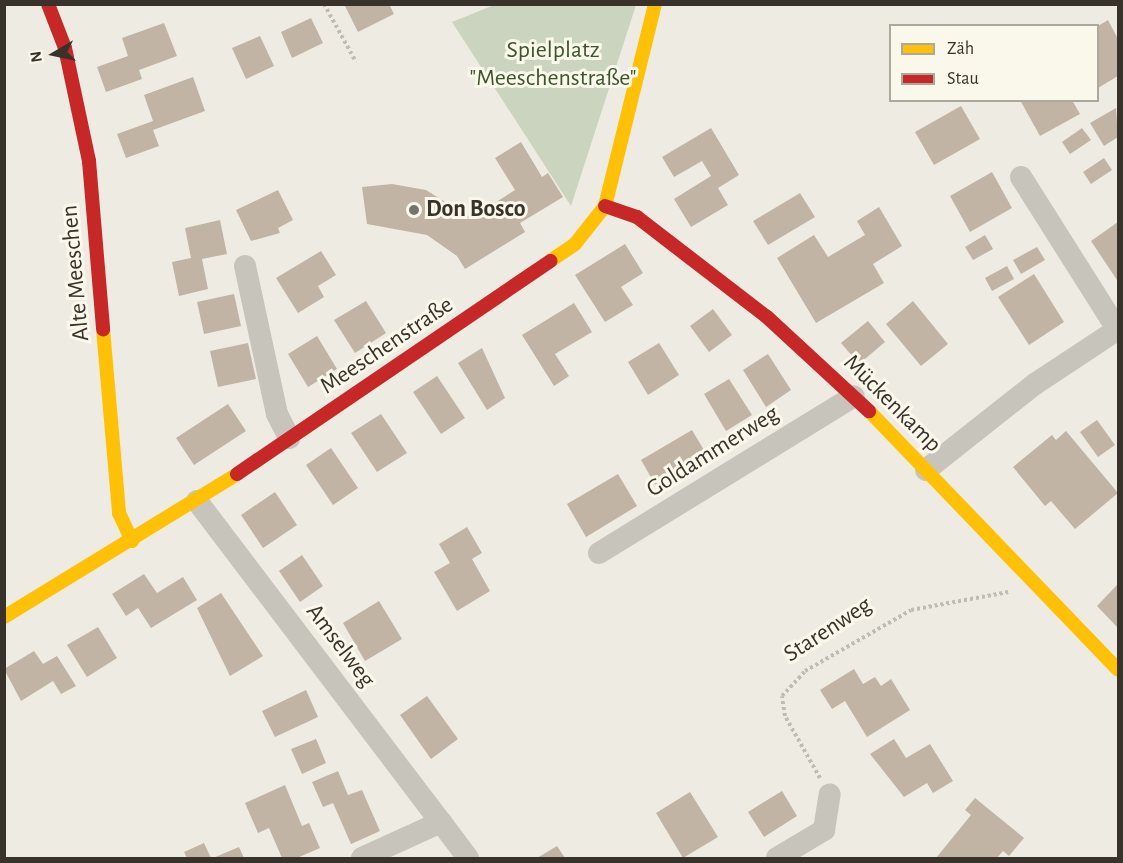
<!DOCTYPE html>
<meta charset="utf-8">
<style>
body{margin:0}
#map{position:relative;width:1123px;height:863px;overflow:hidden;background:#eeebe3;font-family:"Alegreya Sans",sans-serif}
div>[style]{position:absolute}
.green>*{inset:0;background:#cad4be}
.building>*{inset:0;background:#c1b4a5}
.path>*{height:4px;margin-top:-2px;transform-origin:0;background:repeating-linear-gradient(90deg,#c0bcb4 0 3px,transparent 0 6px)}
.street>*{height:22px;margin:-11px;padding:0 11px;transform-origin:11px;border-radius:11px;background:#c7c4bc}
.slow>*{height:14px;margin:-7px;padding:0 7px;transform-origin:7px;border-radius:7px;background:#ffc107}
.jam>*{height:14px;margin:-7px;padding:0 7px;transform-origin:7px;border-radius:7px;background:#c62828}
.dots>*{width:16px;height:16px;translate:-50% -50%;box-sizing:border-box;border:3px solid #faf7eb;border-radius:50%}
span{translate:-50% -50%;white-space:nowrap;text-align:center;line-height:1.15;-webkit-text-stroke:6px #faf7eb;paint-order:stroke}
.park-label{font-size:24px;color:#3d552e}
.poi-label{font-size:24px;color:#38322a;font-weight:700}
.left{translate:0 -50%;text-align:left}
.street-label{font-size:24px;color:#38322a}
.frame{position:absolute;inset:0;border:6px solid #38322a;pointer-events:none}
.legend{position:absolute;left:889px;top:24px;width:210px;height:78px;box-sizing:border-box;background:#faf7eb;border:2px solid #aca89e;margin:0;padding:8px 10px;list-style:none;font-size:18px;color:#38322a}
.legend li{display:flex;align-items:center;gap:12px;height:30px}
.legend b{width:30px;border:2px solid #aca89e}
.north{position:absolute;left:24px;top:24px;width:60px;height:60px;-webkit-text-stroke:4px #faf7eb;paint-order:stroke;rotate:261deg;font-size:16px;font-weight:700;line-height:24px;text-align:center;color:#38322a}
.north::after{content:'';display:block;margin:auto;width:21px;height:27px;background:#38322a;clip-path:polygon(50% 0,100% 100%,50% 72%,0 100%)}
</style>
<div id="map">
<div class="green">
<i style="clip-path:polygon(494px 5px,636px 5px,571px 206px,452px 22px)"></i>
</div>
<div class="building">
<i style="clip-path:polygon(344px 4px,389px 4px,394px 14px,358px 32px)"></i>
<i style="clip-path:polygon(311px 18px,323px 43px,292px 58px,281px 32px)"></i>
<i style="clip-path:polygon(1108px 20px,1118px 39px,1118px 76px,1098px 88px,1098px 26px)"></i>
<i style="clip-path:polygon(164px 23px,177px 56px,139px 70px,142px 79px,106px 92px,97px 67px,128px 56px,122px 38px)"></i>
<i style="clip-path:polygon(260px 36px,274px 66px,246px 79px,232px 48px)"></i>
<i style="clip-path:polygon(193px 77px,205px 111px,153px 130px,159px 146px,126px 158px,117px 134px,153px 121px,144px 95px)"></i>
<i style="clip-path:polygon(1020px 100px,1072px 100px,1080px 114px,1040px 136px)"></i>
<i style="clip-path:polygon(961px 106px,980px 139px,934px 165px,915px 132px)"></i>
<i style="clip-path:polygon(1116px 108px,1118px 137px,1104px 146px,1090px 123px)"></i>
<i style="clip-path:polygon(711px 128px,739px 175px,718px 188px,728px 205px,691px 227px,674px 199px,711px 176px,702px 161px,674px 177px,662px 157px)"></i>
<i style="clip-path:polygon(1082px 128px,1091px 140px,1070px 154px,1062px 142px)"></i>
<i style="clip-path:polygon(521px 142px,542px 177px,548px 173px,563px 197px,520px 223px,525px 232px,465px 269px,457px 256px,427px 235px,367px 224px,362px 187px,392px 184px,426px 190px,471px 218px,515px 190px,495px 158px)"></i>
<i style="clip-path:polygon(1104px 158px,1112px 170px,1091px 184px,1083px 172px)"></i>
<i style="clip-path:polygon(992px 172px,1012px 208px,970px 232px,950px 196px)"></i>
<i style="clip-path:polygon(278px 190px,293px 220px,278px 228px,280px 233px,251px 241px,236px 210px)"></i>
<i style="clip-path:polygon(800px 193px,815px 217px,768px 245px,753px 221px)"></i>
<i style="clip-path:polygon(879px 207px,902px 246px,873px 264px,884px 283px,816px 323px,777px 258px,814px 235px,828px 257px,865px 235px,857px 221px)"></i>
<i style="clip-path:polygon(220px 220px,227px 254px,202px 259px,208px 289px,179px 296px,172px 262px,191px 258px,185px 228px)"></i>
<i style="clip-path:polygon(1118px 222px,1118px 279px,1117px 280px,1091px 241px)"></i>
<i style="clip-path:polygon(985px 235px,993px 249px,973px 260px,965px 247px)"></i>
<i style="clip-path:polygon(625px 244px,643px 273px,621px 287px,633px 305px,605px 322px,575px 275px)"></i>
<i style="clip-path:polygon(1037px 247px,1045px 260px,1021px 274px,1013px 260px)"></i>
<i style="clip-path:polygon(321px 251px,336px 275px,318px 286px,324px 297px,298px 313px,276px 278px)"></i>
<i style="clip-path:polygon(1007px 266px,1014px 279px,992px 291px,985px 278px)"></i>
<i style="clip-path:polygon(1034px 274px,1064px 322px,1029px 345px,998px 297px)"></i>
<i style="clip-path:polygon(234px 294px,241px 326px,204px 334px,197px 302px)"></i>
<i style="clip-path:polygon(366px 301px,386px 333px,355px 353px,334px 320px)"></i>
<i style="clip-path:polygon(913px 301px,948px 344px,921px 366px,886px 324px)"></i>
<i style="clip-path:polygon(574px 303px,592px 332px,555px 354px,569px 376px,554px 386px,522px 335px)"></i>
<i style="clip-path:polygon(713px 309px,732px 335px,709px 352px,690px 326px)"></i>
<i style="clip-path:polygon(868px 321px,885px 342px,859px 364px,841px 343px)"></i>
<i style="clip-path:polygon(317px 336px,337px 369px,308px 387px,288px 354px)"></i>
<i style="clip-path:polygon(248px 343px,256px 379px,218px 387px,210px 351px)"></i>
<i style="clip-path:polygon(659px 343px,679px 375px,648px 395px,628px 362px)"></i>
<i style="clip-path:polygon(482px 348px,505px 398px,487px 410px,458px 363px)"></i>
<i style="clip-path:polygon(768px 354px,791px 390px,766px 407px,743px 370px)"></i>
<i style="clip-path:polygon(437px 376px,465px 418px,441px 434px,413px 392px)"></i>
<i style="clip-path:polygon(729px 379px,752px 415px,726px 431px,704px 394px)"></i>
<i style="clip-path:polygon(228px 404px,246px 431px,194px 465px,176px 438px)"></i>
<i style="clip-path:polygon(381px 414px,407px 453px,377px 472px,351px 433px)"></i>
<i style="clip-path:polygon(1097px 420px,1115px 445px,1098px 457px,1080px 432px)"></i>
<i style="clip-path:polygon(692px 430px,711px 462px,660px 493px,641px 460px)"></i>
<i style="clip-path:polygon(1066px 431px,1118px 493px,1075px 529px,1051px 501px,1045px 506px,1013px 467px,1052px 435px,1056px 440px)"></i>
<i style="clip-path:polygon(331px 448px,358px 488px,333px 505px,306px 465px)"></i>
<i style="clip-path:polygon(618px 474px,637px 506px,586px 537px,567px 504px)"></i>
<i style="clip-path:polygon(275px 492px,297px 525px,263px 548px,241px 515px)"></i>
<i style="clip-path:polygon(467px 527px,482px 553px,472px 559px,490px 591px,457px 611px,434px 572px,450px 563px,439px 544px)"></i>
<i style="clip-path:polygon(302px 555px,323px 586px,300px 602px,279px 571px)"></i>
<i style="clip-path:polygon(144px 574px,157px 593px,183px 577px,197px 600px,151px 628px,138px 608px,126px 616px,112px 594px)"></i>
<i style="clip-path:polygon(1118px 584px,1118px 628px,1097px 606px)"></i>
<i style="clip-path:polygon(221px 593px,263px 656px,230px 676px,197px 608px)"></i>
<i style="clip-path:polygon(379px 601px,402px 639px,365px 661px,343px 623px)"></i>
<i style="clip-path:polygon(98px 627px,117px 658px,87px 677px,67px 645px)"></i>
<i style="clip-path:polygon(34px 651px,43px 664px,57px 656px,76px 686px,61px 694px,53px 681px,21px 701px,4px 669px)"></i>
<i style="clip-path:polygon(854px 669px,863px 684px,875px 677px,881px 686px,891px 679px,910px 710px,867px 737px,845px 701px,832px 709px,820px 690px)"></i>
<i style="clip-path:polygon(306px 690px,318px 717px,275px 737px,262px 711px)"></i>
<i style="clip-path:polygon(427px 696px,458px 739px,431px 759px,400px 715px)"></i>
<i style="clip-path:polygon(316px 739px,326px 763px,302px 774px,291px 749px)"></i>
<i style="clip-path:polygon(894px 739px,906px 758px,930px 744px,953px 781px,933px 793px,927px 783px,904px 797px,870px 754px)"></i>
<i style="clip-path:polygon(338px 771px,348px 795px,362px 790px,380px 831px,351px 844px,333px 803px,323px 807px,312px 782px)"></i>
<i style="clip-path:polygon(285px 785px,302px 826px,309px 823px,320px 848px,297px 858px,282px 858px,269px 828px,258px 833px,245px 803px)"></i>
<i style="clip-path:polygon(782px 791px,797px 816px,764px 837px,748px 812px)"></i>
<i style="clip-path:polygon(690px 792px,718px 837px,683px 858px,656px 813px)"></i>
<i style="clip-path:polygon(975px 798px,1024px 838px,1009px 856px,1003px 851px,997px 858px,936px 858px,971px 815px,965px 810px)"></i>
<i style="clip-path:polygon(204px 843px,211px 858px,187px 858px,184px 852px)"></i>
<i style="clip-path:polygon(557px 846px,565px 858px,537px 858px)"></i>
<i style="clip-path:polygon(239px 847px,244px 858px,213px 858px)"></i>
</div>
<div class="path">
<i style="left:324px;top:4px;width:66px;rotate:61.1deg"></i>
<i style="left:820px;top:778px;width:71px;rotate:-119.4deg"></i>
<i style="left:785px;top:716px;width:20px;rotate:-99deg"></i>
<i style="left:782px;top:696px;width:34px;rotate:-47deg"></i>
<i style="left:805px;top:671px;width:122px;rotate:-29.9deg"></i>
<i style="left:911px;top:610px;width:99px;rotate:-10.5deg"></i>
</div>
<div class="street">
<i style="left:1021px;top:177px;width:180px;rotate:57.7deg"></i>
<i style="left:245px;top:266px;width:151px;rotate:77.8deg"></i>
<i style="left:277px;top:414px;width:27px;rotate:63deg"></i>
<i style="left:926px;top:470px;width:139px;rotate:-38.3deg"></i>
<i style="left:1035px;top:384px;width:100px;rotate:-33.5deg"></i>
<i style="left:197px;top:501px;width:403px;rotate:52.8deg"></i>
<i style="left:441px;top:822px;width:87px;rotate:155.5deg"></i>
<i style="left:599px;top:553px;width:299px;rotate:-31.6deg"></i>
<i style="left:441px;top:822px;width:45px;rotate:53.1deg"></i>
<i style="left:777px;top:858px;width:55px;rotate:-30.8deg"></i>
<i style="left:824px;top:830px;width:36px;rotate:-81deg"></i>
</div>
<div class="slow">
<i style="left:550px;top:261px;width:30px;rotate:-34deg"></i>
<i style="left:575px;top:244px;width:48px;rotate:-51.7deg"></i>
<i style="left:605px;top:206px;width:208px;rotate:-76.1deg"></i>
<i style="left:103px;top:329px;width:185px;rotate:85deg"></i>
<i style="left:119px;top:513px;width:31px;rotate:65deg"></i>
<i style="left:869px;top:411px;width:359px;rotate:46.1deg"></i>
<i style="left:4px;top:617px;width:273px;rotate:-31.5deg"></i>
</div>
<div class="jam">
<i style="left:48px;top:4px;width:47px;rotate:68.9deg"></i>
<i style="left:65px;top:48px;width:116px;rotate:78deg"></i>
<i style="left:89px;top:161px;width:169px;rotate:85.2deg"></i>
<i style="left:605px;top:206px;width:34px;rotate:19deg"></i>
<i style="left:637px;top:217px;width:164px;rotate:37.6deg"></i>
<i style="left:767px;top:317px;width:139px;rotate:42.7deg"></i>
<i style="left:237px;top:474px;width:379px;rotate:-34.2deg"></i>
</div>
<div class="dots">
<i style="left:414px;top:210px;background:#78736b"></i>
</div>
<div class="park-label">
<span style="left:553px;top:65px">Spielplatz<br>"Meeschenstraße"</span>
</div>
<div class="poi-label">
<span class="left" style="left:426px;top:210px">Don Bosco</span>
</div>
<div class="street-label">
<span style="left:76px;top:273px;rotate:-95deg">Alte Meeschen</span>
<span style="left:387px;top:346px;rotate:-34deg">Meeschenstraße</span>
<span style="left:892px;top:404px;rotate:45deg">Mückenkamp</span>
<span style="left:713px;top:452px;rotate:-32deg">Goldammerweg</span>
<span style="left:828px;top:630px;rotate:-33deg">Starenweg</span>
<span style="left:340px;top:646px;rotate:53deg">Amselweg</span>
</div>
<div class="frame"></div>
<ul class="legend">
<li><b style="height:8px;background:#ffc107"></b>Zäh</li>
<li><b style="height:8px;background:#c62828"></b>Stau</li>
</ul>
<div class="north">N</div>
</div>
